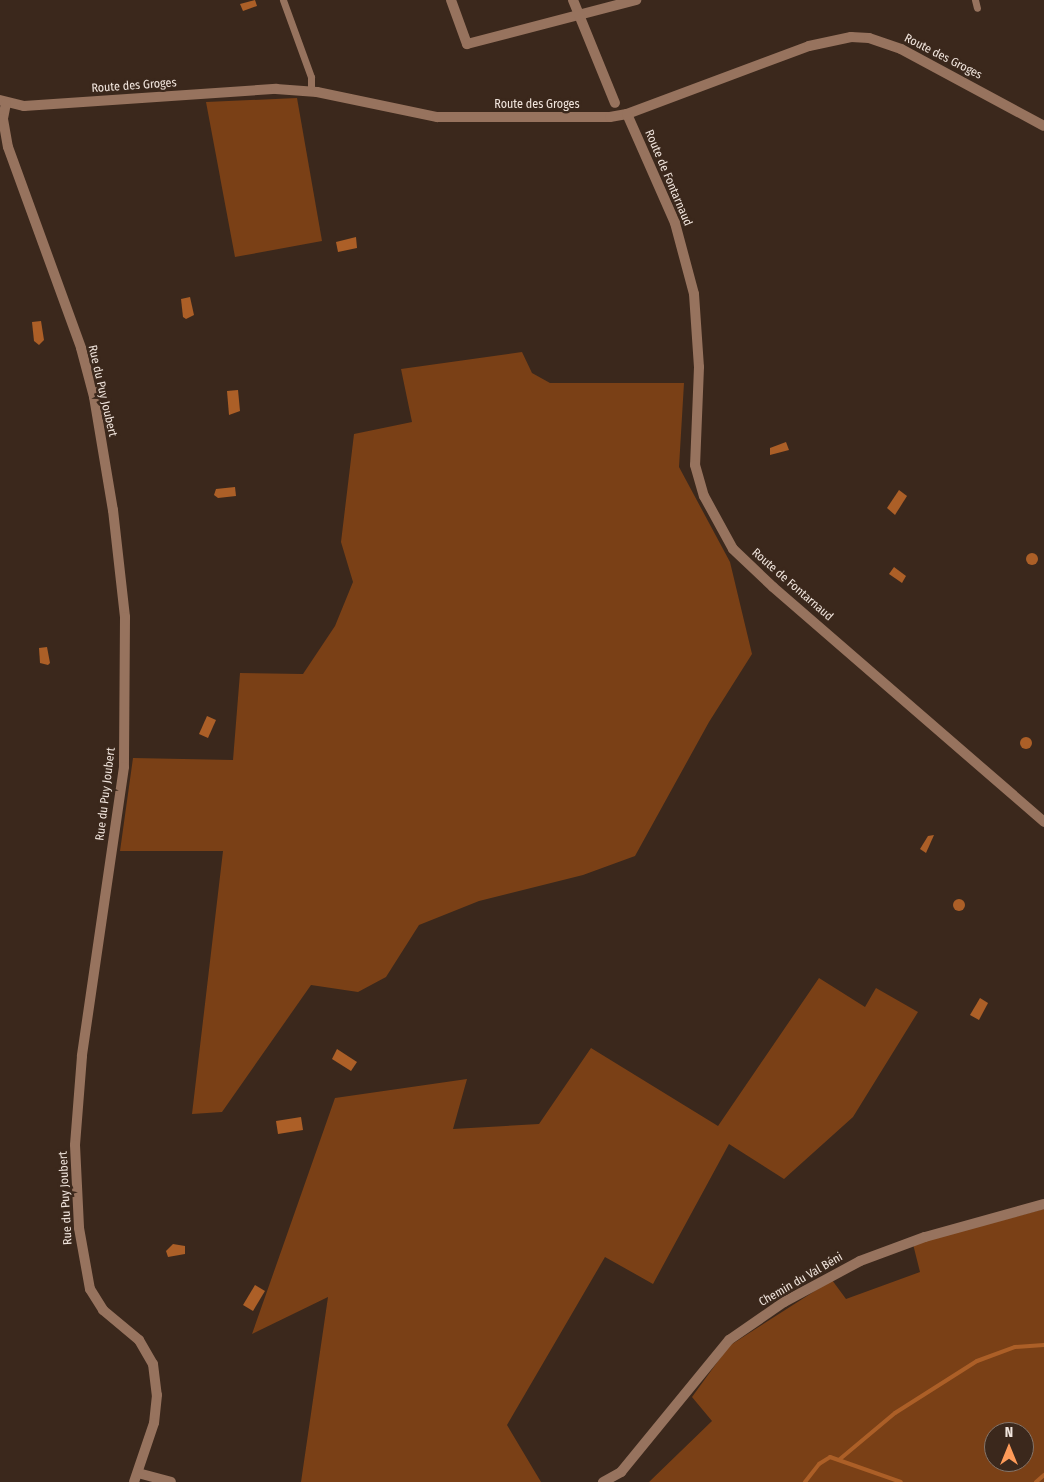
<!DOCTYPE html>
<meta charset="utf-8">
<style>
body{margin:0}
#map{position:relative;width:1044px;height:1482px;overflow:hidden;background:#3b281c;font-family:"Fira Sans Condensed",sans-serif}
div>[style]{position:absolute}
.green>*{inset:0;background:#7a4016}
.water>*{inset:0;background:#ac5f27}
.round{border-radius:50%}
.stream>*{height:4px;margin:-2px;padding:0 2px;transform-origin:2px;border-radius:2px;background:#ac5f27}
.service>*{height:7px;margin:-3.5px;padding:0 3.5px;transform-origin:3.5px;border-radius:3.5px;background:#97735e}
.minor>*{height:10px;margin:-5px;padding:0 5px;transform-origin:5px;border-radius:5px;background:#97735e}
span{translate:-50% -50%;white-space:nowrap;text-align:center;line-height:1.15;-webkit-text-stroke:5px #3b281c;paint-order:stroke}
.street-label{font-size:12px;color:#f1e5dd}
.north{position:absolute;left:984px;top:1422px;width:50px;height:50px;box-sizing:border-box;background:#3b281c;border:1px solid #847469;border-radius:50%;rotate:0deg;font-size:14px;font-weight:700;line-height:20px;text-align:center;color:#f1e5dd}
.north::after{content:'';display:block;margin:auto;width:18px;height:22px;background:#fe9b59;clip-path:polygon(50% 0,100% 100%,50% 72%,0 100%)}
</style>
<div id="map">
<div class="green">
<i style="clip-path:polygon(297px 98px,322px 241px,235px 257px,206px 102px)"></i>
<i style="clip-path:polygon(522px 352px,532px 373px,550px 383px,684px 383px,679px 467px,730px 562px,752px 654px,709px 722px,635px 856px,583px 875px,479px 901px,419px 925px,386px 977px,358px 992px,311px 985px,222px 1112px,192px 1114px,223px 851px,120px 851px,133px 758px,233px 760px,240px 673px,303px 674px,335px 626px,353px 582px,341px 542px,354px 434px,412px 422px,401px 369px)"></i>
<i style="clip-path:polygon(819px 978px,865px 1007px,876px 988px,918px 1012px,853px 1117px,784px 1179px,729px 1144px,653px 1284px,605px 1257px,507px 1425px,541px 1482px,301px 1482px,328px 1297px,252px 1334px,335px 1098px,467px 1079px,453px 1129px,539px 1124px,591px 1048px,718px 1126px)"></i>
<i style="clip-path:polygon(evenodd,1044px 1209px,1044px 1482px,649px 1482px,712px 1421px,692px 1397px,729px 1346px,832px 1280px,846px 1299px,920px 1272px,913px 1244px,1044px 1209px,994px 1432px,1024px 1432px,1024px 1462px,994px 1462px,994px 1432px)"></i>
</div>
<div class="water">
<i style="clip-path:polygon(255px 0,257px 6px,243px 11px,240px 4px)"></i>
<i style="clip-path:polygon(356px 237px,357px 248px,338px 252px,336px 242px)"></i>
<i style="clip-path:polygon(190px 297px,194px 315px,186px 319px,183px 317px,181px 299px)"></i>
<i style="clip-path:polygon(41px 321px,44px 340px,39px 345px,34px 341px,32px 322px)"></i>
<i style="clip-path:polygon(238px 390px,240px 411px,229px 415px,227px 391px)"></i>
<i style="clip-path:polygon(786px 442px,789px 450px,770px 455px,770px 448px)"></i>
<i style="clip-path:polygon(235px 487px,236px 496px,218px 498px,214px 495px,216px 489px)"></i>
<i style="clip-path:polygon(899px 490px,907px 496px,895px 515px,887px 508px)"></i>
<i class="round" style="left:1026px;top:553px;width:12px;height:12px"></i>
<i style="clip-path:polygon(894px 567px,906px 576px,902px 583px,889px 574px)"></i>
<i style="clip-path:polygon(47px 647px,50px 663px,48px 665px,40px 663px,39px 648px)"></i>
<i style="clip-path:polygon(207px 716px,216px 720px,208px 738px,199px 734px)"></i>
<i class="round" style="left:1020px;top:737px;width:12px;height:12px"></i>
<i style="clip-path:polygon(934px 835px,926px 853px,920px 849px,928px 836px)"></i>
<i class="round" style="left:953px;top:899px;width:12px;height:12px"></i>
<i style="clip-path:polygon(980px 998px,988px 1003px,979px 1020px,970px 1015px)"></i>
<i style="clip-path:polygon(337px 1049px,357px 1062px,351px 1071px,332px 1059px)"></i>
<i style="clip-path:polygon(301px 1117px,303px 1130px,278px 1134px,276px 1121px)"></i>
<i style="clip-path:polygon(173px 1244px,185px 1246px,185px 1254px,168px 1257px,166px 1251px)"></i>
<i style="clip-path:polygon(255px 1285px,265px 1291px,253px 1311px,243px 1305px)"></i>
</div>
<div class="stream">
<i style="left:840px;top:1459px;width:72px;rotate:-39.9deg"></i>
<i style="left:895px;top:1413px;width:97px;rotate:-32.4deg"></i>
<i style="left:977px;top:1361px;width:40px;rotate:-20.2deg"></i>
<i style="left:1015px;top:1347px;width:29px;rotate:-4deg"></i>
<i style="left:805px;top:1482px;width:23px;rotate:-52deg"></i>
<i style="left:819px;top:1464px;width:13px;rotate:-32deg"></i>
<i style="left:830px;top:1457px;width:75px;rotate:19.4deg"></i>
<i style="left:1036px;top:1482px;width:11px;rotate:-41deg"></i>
</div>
<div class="service">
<i style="left:283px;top:0;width:82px;rotate:70deg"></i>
<i style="left:311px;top:77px;width:15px;rotate:90deg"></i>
<i style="left:975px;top:0;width:8px;rotate:76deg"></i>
</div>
<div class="minor">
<i style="left:451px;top:0;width:47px;rotate:70deg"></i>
<i style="left:467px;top:44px;width:175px;rotate:-14.6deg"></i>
<i style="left:573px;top:0;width:111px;rotate:67.8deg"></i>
<i style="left:0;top:100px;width:25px;rotate:14deg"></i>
<i style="left:24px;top:106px;width:253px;rotate:-3.9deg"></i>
<i style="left:276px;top:89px;width:41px;rotate:4.2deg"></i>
<i style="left:317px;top:92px;width:123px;rotate:11.8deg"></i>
<i style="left:437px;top:117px;width:173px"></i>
<i style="left:610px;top:117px;width:17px;rotate:-10deg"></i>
<i style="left:627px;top:114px;width:194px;rotate:-20.5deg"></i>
<i style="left:809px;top:46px;width:43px;rotate:-12.1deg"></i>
<i style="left:851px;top:37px;width:18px;rotate:3deg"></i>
<i style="left:869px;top:38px;width:34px;rotate:19deg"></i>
<i style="left:901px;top:49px;width:162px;rotate:28.3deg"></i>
<i style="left:6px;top:103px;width:16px;rotate:101deg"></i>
<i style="left:3px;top:119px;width:28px;rotate:80deg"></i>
<i style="left:8px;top:147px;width:214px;rotate:70deg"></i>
<i style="left:81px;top:348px;width:51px;rotate:75.1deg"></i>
<i style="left:94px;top:397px;width:115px;rotate:80.5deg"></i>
<i style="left:113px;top:510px;width:108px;rotate:83.6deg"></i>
<i style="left:125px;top:617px;width:150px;rotate:90.4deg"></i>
<i style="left:124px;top:767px;width:292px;rotate:98.3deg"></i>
<i style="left:82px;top:1056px;width:89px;rotate:94.5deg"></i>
<i style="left:75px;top:1145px;width:83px;rotate:87.2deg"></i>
<i style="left:79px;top:1228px;width:62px;rotate:79.8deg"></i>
<i style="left:90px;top:1289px;width:25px;rotate:58deg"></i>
<i style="left:103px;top:1310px;width:47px;rotate:39.8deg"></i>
<i style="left:139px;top:1340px;width:28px;rotate:60deg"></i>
<i style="left:153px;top:1364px;width:31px;rotate:83deg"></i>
<i style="left:157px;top:1395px;width:28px;rotate:96deg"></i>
<i style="left:154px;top:1423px;width:62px;rotate:108.7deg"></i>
<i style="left:627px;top:114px;width:119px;rotate:66.2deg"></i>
<i style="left:675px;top:223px;width:73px;rotate:75deg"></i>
<i style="left:694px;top:294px;width:73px;rotate:86.1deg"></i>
<i style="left:699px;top:367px;width:98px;rotate:92.3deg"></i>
<i style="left:695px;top:465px;width:32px;rotate:74deg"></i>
<i style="left:704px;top:496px;width:60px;rotate:61.3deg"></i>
<i style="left:733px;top:549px;width:55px;rotate:43.5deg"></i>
<i style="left:773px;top:587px;width:359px;rotate:40.9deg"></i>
<i style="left:138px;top:1473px;width:34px;rotate:15deg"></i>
<i style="left:603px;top:1482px;width:21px;rotate:-29deg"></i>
<i style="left:621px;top:1472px;width:171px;rotate:-50.7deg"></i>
<i style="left:729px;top:1340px;width:67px;rotate:-34.6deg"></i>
<i style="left:784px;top:1302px;width:86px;rotate:-28.3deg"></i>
<i style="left:860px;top:1261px;width:69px;rotate:-20.3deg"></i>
<i style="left:925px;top:1237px;width:123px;rotate:-15.5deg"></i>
</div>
<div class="street-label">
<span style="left:943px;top:57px;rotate:27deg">Route des Groges</span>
<span style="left:134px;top:86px;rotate:-4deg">Route des Groges</span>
<span style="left:537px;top:105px">Route des Groges</span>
<span style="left:668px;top:178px;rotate:67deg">Route de Fontarnaud</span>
<span style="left:102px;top:391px;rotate:77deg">Rue du Puy Joubert</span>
<span style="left:792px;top:585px;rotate:41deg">Route de Fontarnaud</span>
<span style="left:106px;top:794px;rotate:-83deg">Rue du Puy Joubert</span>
<span style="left:66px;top:1198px;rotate:-93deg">Rue du Puy Joubert</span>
<span style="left:801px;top:1280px;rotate:-30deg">Chemin du Val Béni</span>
</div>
<div class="north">N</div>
</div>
